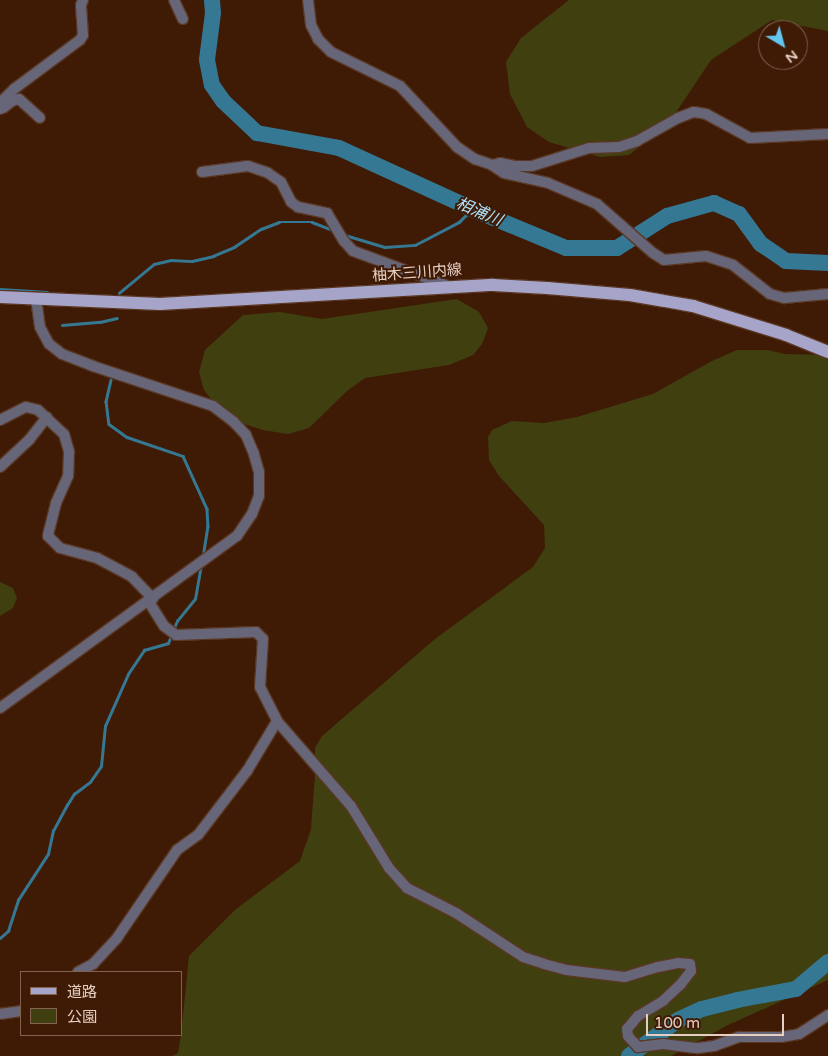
<!DOCTYPE html>
<meta charset="utf-8">
<style>
body{margin:0}
#map{position:relative;width:828px;height:1056px;overflow:hidden;background:#3f1b06;font-family:"Varela Round","Noto Sans JP",sans-serif}
div>[style]{position:absolute}
.green>*{inset:0;background:#403f10}
.stream>*{height:2.5px;margin:-1.25px;padding:0 1.25px;transform-origin:1.25px;border-radius:1.25px;background:#357894}
.river>*{height:16px;margin:-8px;padding:0 8px;transform-origin:8px;border-radius:8px;background:#357894}
.roads{filter:drop-shadow(1px 0 #5a3824) drop-shadow(-1px 0 #5a3824) drop-shadow(0 1px #5a3824) drop-shadow(0 -1px #5a3824)}
.minor>*{height:10px;margin:-5px;padding:0 5px;transform-origin:5px;border-radius:5px;background:#676578}
.tertiary>*{height:10px;margin:-5px;padding:0 5px;transform-origin:5px;border-radius:5px;background:#676578}
.primary>*{height:12px;margin:-6px;padding:0 6px;transform-origin:6px;border-radius:6px;background:#a7a4ca}
span{translate:-50% -50%;white-space:nowrap;text-align:center;line-height:1.15;-webkit-text-stroke:4px #3f1b06;paint-order:stroke}
.street-label{font-size:15px;color:#e6cec2}
.water-label{font-size:16px;color:#ade3fc;font-style:italic}
.legend{position:absolute;left:20px;top:971px;width:162px;height:65px;box-sizing:border-box;background:#3f1b06;border:1px solid #826351;margin:0;padding:6px 9px;list-style:none;font-size:15px;color:#e6cec2}
.legend li{display:flex;align-items:center;gap:10px;height:25px}
.legend b{width:25px;border:1px solid #826351}
.north{position:absolute;left:758px;top:20px;width:50px;height:50px;box-sizing:border-box;background:#3f1b06;border:1px solid #826351;border-radius:50%;rotate:143deg;font-size:14px;font-weight:700;line-height:20px;text-align:center;color:#e6cec2}
.north::after{content:'';display:block;margin:auto;width:18px;height:22px;background:#64c5ee;clip-path:polygon(50% 0,100% 100%,50% 72%,0 100%)}
.scale{position:absolute;left:646px;top:1014px;width:138px;height:22px;box-sizing:border-box;border:2px solid #e6cec2;border-top:0;padding-left:6px;font-size:15px;line-height:18px;white-space:nowrap;color:#e6cec2;-webkit-text-stroke:4px #3f1b06;paint-order:stroke}
</style>
<div id="map">
<div class="green">
<i style="clip-path:polygon(569px 0,828px 0,828px 31px,772px 20px,711px 60px,669px 123px,629px 155px,600px 157px,549px 142px,527px 127px,510px 94px,506px 62px,521px 38px)"></i>
<i style="clip-path:polygon(457px 299px,479px 312px,488px 328px,482px 344px,473px 355px,449px 365px,365px 378px,347px 391px,309px 428px,288px 434px,263px 430px,238px 422px,215px 404px,204px 390px,199px 372px,205px 350px,243px 315px,280px 312px,322px 319px)"></i>
<i style="clip-path:polygon(737px 350px,768px 350px,784px 354px,828px 355px,828px 980px,728px 1025px,671px 1056px,172px 1056px,178px 1053px,181px 1035px,189px 956px,236px 909px,300px 861px,311px 829px,315px 775px,315px 748px,322px 736px,435px 639px,533px 567px,545px 548px,544px 525px,499px 476px,489px 460px,488px 437px,492px 430px,512px 421px,544px 423px,577px 417px,653px 394px,712px 361px)"></i>
<i style="clip-path:polygon(0 582px,13px 588px,17px 598px,13px 608px,0 616px)"></i>
</div>
<div class="stream">
<i style="left:345px;top:235px;width:42px;rotate:16.7deg"></i>
<i style="left:385px;top:247px;width:30px;rotate:-4deg"></i>
<i style="left:415px;top:245px;width:50px;rotate:-27.6deg"></i>
<i style="left:459px;top:222px;width:18px;rotate:-45deg"></i>
<i style="left:0;top:289px;width:47px;rotate:3.7deg"></i>
<i style="left:119px;top:293px;width:45px;rotate:-39.6deg"></i>
<i style="left:154px;top:264px;width:17px;rotate:-13deg"></i>
<i style="left:171px;top:260px;width:21px;rotate:3deg"></i>
<i style="left:192px;top:261px;width:22px;rotate:-13deg"></i>
<i style="left:213px;top:256px;width:23px;rotate:-23deg"></i>
<i style="left:234px;top:247px;width:32px;rotate:-34deg"></i>
<i style="left:261px;top:229px;width:19px;rotate:-21deg"></i>
<i style="left:279px;top:222px;width:33px"></i>
<i style="left:312px;top:222px;width:22px;rotate:21deg"></i>
<i style="left:62px;top:325px;width:38px;rotate:-5deg"></i>
<i style="left:100px;top:322px;width:17px;rotate:-13deg"></i>
<i style="left:111px;top:380px;width:22px;rotate:103deg"></i>
<i style="left:106px;top:401px;width:23px;rotate:83deg"></i>
<i style="left:109px;top:424px;width:22px;rotate:36deg"></i>
<i style="left:127px;top:437px;width:59px;rotate:18.7deg"></i>
<i style="left:183px;top:456px;width:58px;rotate:65.6deg"></i>
<i style="left:207px;top:509px;width:17px;rotate:87deg"></i>
<i style="left:208px;top:526px;width:30px;rotate:99deg"></i>
<i style="left:173px;top:630px;width:10px;rotate:-66deg"></i>
<i style="left:177px;top:621px;width:28px;rotate:-51deg"></i>
<i style="left:195px;top:599px;width:34px;rotate:-80deg"></i>
<i style="left:0;top:938px;width:11px;rotate:-41deg"></i>
<i style="left:8px;top:931px;width:33px;rotate:-72deg"></i>
<i style="left:18px;top:900px;width:55px;rotate:-56.9deg"></i>
<i style="left:48px;top:854px;width:24px;rotate:-78deg"></i>
<i style="left:53px;top:831px;width:30px;rotate:-62deg"></i>
<i style="left:67px;top:805px;width:13px;rotate:-58deg"></i>
<i style="left:74px;top:794px;width:20px;rotate:-37deg"></i>
<i style="left:90px;top:782px;width:19px;rotate:-55deg"></i>
<i style="left:101px;top:766px;width:40px;rotate:-84.3deg"></i>
<i style="left:105px;top:726px;width:57px;rotate:-66.1deg"></i>
<i style="left:128px;top:674px;width:29px;rotate:-56deg"></i>
<i style="left:144px;top:650px;width:25px;rotate:-16deg"></i>
<i style="left:168px;top:643px;width:8px;rotate:-67deg"></i>
</div>
<div class="river">
<i style="left:212px;top:0;width:13px;rotate:86deg"></i>
<i style="left:213px;top:13px;width:47px;rotate:97.3deg"></i>
<i style="left:207px;top:60px;width:25px;rotate:79deg"></i>
<i style="left:212px;top:85px;width:19px;rotate:55deg"></i>
<i style="left:223px;top:101px;width:47px;rotate:43.3deg"></i>
<i style="left:257px;top:133px;width:83px;rotate:10.4deg"></i>
<i style="left:339px;top:148px;width:146px;rotate:24.6deg"></i>
<i style="left:472px;top:209px;width:102px;rotate:22.5deg"></i>
<i style="left:566px;top:248px;width:51px"></i>
<i style="left:617px;top:248px;width:59px;rotate:-32.6deg"></i>
<i style="left:667px;top:216px;width:49px;rotate:-15.5deg"></i>
<i style="left:714px;top:203px;width:27px;rotate:24deg"></i>
<i style="left:739px;top:214px;width:37px;rotate:54deg"></i>
<i style="left:761px;top:244px;width:30px;rotate:34deg"></i>
<i style="left:786px;top:261px;width:42px;rotate:2.7deg"></i>
<i style="left:629px;top:1056px;width:61px;rotate:-36.3deg"></i>
<i style="left:678px;top:1020px;width:26px;rotate:-25deg"></i>
<i style="left:702px;top:1009px;width:36px;rotate:-14deg"></i>
<i style="left:737px;top:1000px;width:60px;rotate:-10.6deg"></i>
<i style="left:796px;top:989px;width:42px;rotate:-40.2deg"></i>
</div>
<div class="roads">
<div class="minor">
<i style="left:174px;top:0;width:21px;rotate:65deg"></i>
<i style="left:308px;top:0;width:25px;rotate:83deg"></i>
<i style="left:311px;top:25px;width:16px;rotate:63deg"></i>
<i style="left:318px;top:39px;width:18px;rotate:45deg"></i>
<i style="left:331px;top:52px;width:77px;rotate:26.2deg"></i>
<i style="left:400px;top:86px;width:83px;rotate:46.9deg"></i>
<i style="left:457px;top:147px;width:22px;rotate:34deg"></i>
<i style="left:475px;top:159px;width:18px;rotate:19deg"></i>
<i style="left:492px;top:165px;width:14px;rotate:34deg"></i>
<i style="left:504px;top:173px;width:45px;rotate:12.8deg"></i>
<i style="left:548px;top:183px;width:53px;rotate:23.2deg"></i>
<i style="left:597px;top:204px;width:74px;rotate:41.2deg"></i>
<i style="left:653px;top:253px;width:13px;rotate:32deg"></i>
<i style="left:664px;top:260px;width:42px;rotate:-5.4deg"></i>
<i style="left:706px;top:256px;width:28px;rotate:18deg"></i>
<i style="left:733px;top:265px;width:47px;rotate:38.1deg"></i>
<i style="left:770px;top:294px;width:15px;rotate:16deg"></i>
<i style="left:784px;top:298px;width:44px;rotate:-5.2deg"></i>
<i style="left:3px;top:108px;width:11px;rotate:-38deg"></i>
<i style="left:12px;top:101px;width:7px;rotate:-16deg"></i>
<i style="left:19px;top:99px;width:28px;rotate:42deg"></i>
<i style="left:0;top:109px;width:9px;rotate:-72deg"></i>
<i style="left:3px;top:100px;width:16px;rotate:-45deg"></i>
<i style="left:14px;top:89px;width:82px;rotate:-36.6deg"></i>
<i style="left:80px;top:40px;width:6px;rotate:-59deg"></i>
<i style="left:83px;top:35px;width:30px;rotate:-94deg"></i>
<i style="left:81px;top:5px;width:5px;rotate:-68deg"></i>
<i style="left:492px;top:165px;width:8px;rotate:-14deg"></i>
<i style="left:500px;top:163px;width:15px;rotate:11deg"></i>
<i style="left:515px;top:166px;width:17px"></i>
<i style="left:532px;top:166px;width:60px;rotate:-17.5deg"></i>
<i style="left:589px;top:148px;width:30px;rotate:-2deg"></i>
<i style="left:619px;top:147px;width:19px;rotate:-18deg"></i>
<i style="left:637px;top:141px;width:47px;rotate:-29.3deg"></i>
<i style="left:678px;top:118px;width:17px;rotate:-21deg"></i>
<i style="left:694px;top:112px;width:12px;rotate:9deg"></i>
<i style="left:706px;top:114px;width:50px;rotate:28.6deg"></i>
<i style="left:750px;top:138px;width:78px;rotate:-2.9deg"></i>
<i style="left:202px;top:172px;width:46px;rotate:-7.4deg"></i>
<i style="left:248px;top:166px;width:21px;rotate:19deg"></i>
<i style="left:268px;top:173px;width:16px;rotate:35deg"></i>
<i style="left:281px;top:182px;width:22px;rotate:63deg"></i>
<i style="left:291px;top:202px;width:9px;rotate:36deg"></i>
<i style="left:298px;top:207px;width:30px;rotate:12deg"></i>
<i style="left:327px;top:213px;width:33px;rotate:59deg"></i>
<i style="left:344px;top:241px;width:13px;rotate:48deg"></i>
<i style="left:353px;top:251px;width:104px;rotate:20.2deg"></i>
<i style="left:0;top:420px;width:29px;rotate:-27deg"></i>
<i style="left:26px;top:407px;width:12px;rotate:14deg"></i>
<i style="left:38px;top:410px;width:35px;rotate:43deg"></i>
<i style="left:64px;top:434px;width:19px;rotate:74deg"></i>
<i style="left:69px;top:452px;width:24px;rotate:92deg"></i>
<i style="left:68px;top:476px;width:30px;rotate:114deg"></i>
<i style="left:56px;top:503px;width:34px;rotate:104deg"></i>
<i style="left:48px;top:536px;width:17px;rotate:45deg"></i>
<i style="left:60px;top:548px;width:38px;rotate:15deg"></i>
<i style="left:97px;top:558px;width:40px;rotate:28deg"></i>
<i style="left:132px;top:577px;width:30px;rotate:46deg"></i>
<i style="left:0;top:467px;width:40px;rotate:-43deg"></i>
<i style="left:29px;top:440px;width:29px;rotate:-52deg"></i>
<i style="left:149px;top:602px;width:28px;rotate:58deg"></i>
<i style="left:164px;top:626px;width:15px;rotate:37deg"></i>
<i style="left:176px;top:635px;width:80px;rotate:-2.1deg"></i>
<i style="left:256px;top:632px;width:10px;rotate:45deg"></i>
<i style="left:263px;top:639px;width:48px;rotate:93.6deg"></i>
<i style="left:260px;top:687px;width:38px;rotate:63deg"></i>
<i style="left:277px;top:721px;width:113px;rotate:49deg"></i>
<i style="left:351px;top:806px;width:73px;rotate:58.5deg"></i>
<i style="left:389px;top:868px;width:27px;rotate:48deg"></i>
<i style="left:407px;top:888px;width:55px;rotate:27deg"></i>
<i style="left:456px;top:913px;width:80px;rotate:33.3deg"></i>
<i style="left:523px;top:957px;width:22px;rotate:18deg"></i>
<i style="left:544px;top:964px;width:23px;rotate:15deg"></i>
<i style="left:566px;top:970px;width:59px;rotate:6.8deg"></i>
<i style="left:625px;top:977px;width:34px;rotate:-17deg"></i>
<i style="left:658px;top:967px;width:20px;rotate:-11deg"></i>
<i style="left:678px;top:963px;width:12px;rotate:5deg"></i>
<i style="left:690px;top:964px;width:7px;rotate:82deg"></i>
<i style="left:691px;top:971px;width:16px;rotate:128deg"></i>
<i style="left:681px;top:984px;width:25px;rotate:137deg"></i>
<i style="left:663px;top:1001px;width:29px;rotate:149deg"></i>
<i style="left:638px;top:1016px;width:17px;rotate:130deg"></i>
<i style="left:627px;top:1029px;width:7px;rotate:82deg"></i>
<i style="left:628px;top:1036px;width:15px;rotate:48deg"></i>
<i style="left:638px;top:1047px;width:25px;rotate:-7deg"></i>
<i style="left:663px;top:1044px;width:35px;rotate:7deg"></i>
<i style="left:698px;top:1048px;width:16px;rotate:-7deg"></i>
<i style="left:714px;top:1046px;width:27px;rotate:-20deg"></i>
<i style="left:739px;top:1037px;width:42px"></i>
<i style="left:781px;top:1037px;width:18px;rotate:-9deg"></i>
<i style="left:799px;top:1034px;width:35px;rotate:-33deg"></i>
<i style="left:78px;top:972px;width:17px;rotate:-28deg"></i>
<i style="left:93px;top:964px;width:35px;rotate:-47deg"></i>
<i style="left:117px;top:938px;width:107px;rotate:-55.7deg"></i>
<i style="left:177px;top:850px;width:26px;rotate:-36deg"></i>
<i style="left:198px;top:835px;width:81px;rotate:-52.6deg"></i>
<i style="left:247px;top:771px;width:58px;rotate:-59deg"></i>
<i style="left:0;top:1014px;width:21px;rotate:-8deg"></i>
</div>
<div class="tertiary">
<i style="left:0;top:708px;width:293px;rotate:-36deg"></i>
<i style="left:237px;top:536px;width:27px;rotate:-56deg"></i>
<i style="left:252px;top:514px;width:19px;rotate:-69deg"></i>
<i style="left:259px;top:496px;width:24px;rotate:-90deg"></i>
<i style="left:259px;top:472px;width:19px;rotate:-106deg"></i>
<i style="left:254px;top:454px;width:21px;rotate:-113deg"></i>
<i style="left:246px;top:435px;width:18px;rotate:-133deg"></i>
<i style="left:234px;top:422px;width:26px;rotate:-143deg"></i>
<i style="left:213px;top:406px;width:126px;rotate:-161.6deg"></i>
<i style="left:93px;top:366px;width:33px;rotate:-159deg"></i>
<i style="left:62px;top:354px;width:16px;rotate:-142deg"></i>
<i style="left:49px;top:344px;width:19px;rotate:-118deg"></i>
<i style="left:40px;top:327px;width:29px;rotate:-98deg"></i>
</div>
<div class="primary">
<i style="left:0;top:297px;width:160px;rotate:2.5deg"></i>
<i style="left:160px;top:304px;width:334px;rotate:-3.3deg"></i>
<i style="left:493px;top:285px;width:54px;rotate:3.2deg"></i>
<i style="left:547px;top:288px;width:83px;rotate:4.8deg"></i>
<i style="left:630px;top:295px;width:64px;rotate:9.9deg"></i>
<i style="left:693px;top:306px;width:97px;rotate:17.3deg"></i>
<i style="left:786px;top:335px;width:45px;rotate:22deg"></i>
</div>
</div>
<div class="street-label">
<span style="left:417px;top:273px;rotate:-4deg">柚木三川内線</span>
</div>
<div class="water-label">
<span style="left:479px;top:212px;rotate:23deg">相浦川</span>
</div>
<ul class="legend">
<li><b style="height:6px;background:#a7a4ca"></b>道路</li>
<li><b style="height:14px;background:#403f10"></b>公園</li>
</ul>
<div class="north">N</div>
<div class="scale">100 m</div>
</div>
